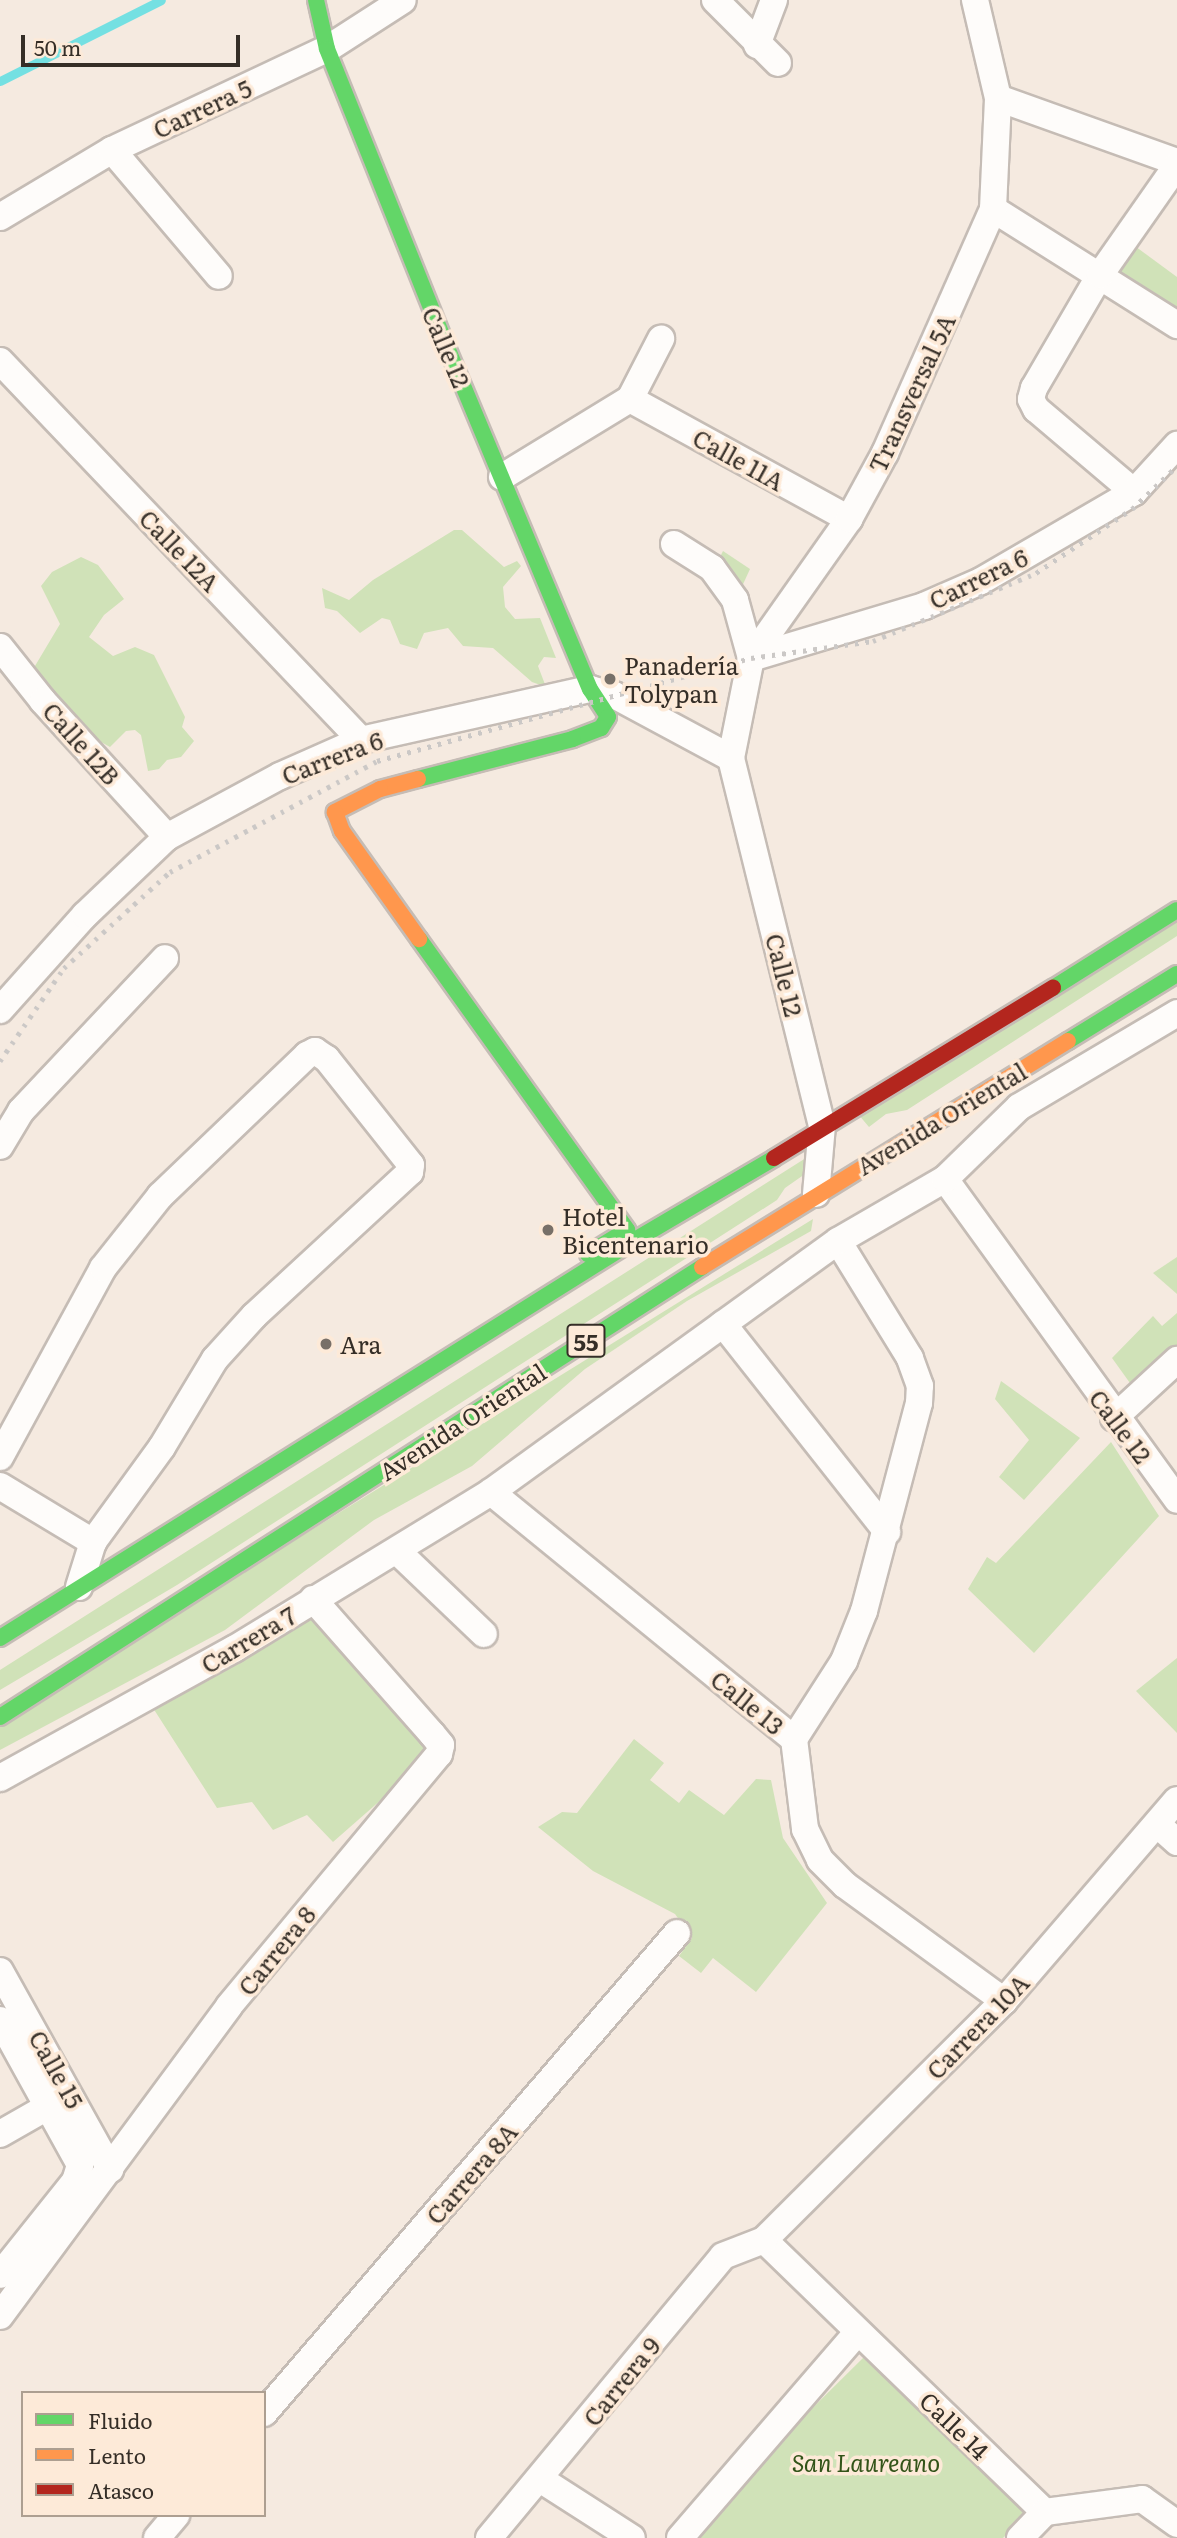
<!DOCTYPE html>
<meta charset="utf-8">
<style>
body{margin:0}
#map{position:relative;width:1177px;height:2538px;overflow:hidden;background:#f5eae0;font-family:Literata,serif}
div>[style]{position:absolute}
.green>*{inset:0;background:#d0e2b8}
.stream>*{height:9px;margin:-4.5px;padding:0 4.5px;transform-origin:4.5px;border-radius:4.5px;background:#74e0e2}
.roads{filter:drop-shadow(2px 0 #c5bcb5) drop-shadow(-2px 0 #c5bcb5) drop-shadow(0 2px #c5bcb5) drop-shadow(0 -2px #c5bcb5)}
.street>*{height:26px;margin:-13px;padding:0 13px;transform-origin:13px;border-radius:13px;background:#fefcfa}
.fast>*{height:16px;margin:-8px;padding:0 8px;transform-origin:8px;border-radius:8px;background:#63d668}
.slow>*{height:16px;margin:-8px;padding:0 8px;transform-origin:8px;border-radius:8px;background:#ff974d}
.jam>*{height:16px;margin:-8px;padding:0 8px;transform-origin:8px;border-radius:8px;background:#b3261e}
.rail>*{height:5px;margin-top:-2.5px;transform-origin:0;background:repeating-linear-gradient(90deg,#cbc8c6 0 3.5px,transparent 0 10.5px)}
.dots>*{width:19px;height:19px;translate:-50% -50%;box-sizing:border-box;border:4px solid #fdead8;border-radius:50%}
span{translate:-50% -50%;white-space:nowrap;text-align:center;line-height:1.15;-webkit-text-stroke:7px #fdead8;paint-order:stroke}
.shield-label span{padding:2px 5px;background:#fdead8;border:2px solid;border-radius:5px;-webkit-text-stroke-width:0}
.shield-label{font-size:23px;color:#352e27;font-weight:700}
.street-label{font-size:24px;color:#352e27}
.poi-label{font-size:24px;color:#352e27}
.left{translate:0 -50%;text-align:left}
.park-label{font-size:24px;color:#335419;font-style:italic}
.legend{position:absolute;left:21px;top:2391px;width:245px;height:126px;box-sizing:border-box;background:#fdead8;border:2px solid #ad9f91;margin:0;padding:9px 12px;list-style:none;font-size:21px;color:#352e27}
.legend li{display:flex;align-items:center;gap:14px;height:35px}
.legend b{width:35px;border:2px solid #ad9f91}
.scale{position:absolute;left:21px;top:35px;width:219px;height:32px;box-sizing:border-box;border:4px solid #352e27;border-top:0;padding-left:9px;font-size:21px;line-height:24px;white-space:nowrap;color:#352e27;-webkit-text-stroke:5px #fdead8;paint-order:stroke}
</style>
<div id="map">
<div class="green">
<i style="clip-path:polygon(1128px 241px,1177px 277px,1177px 329px,1103px 275px)"></i>
<i style="clip-path:polygon(454px 530px,462px 530px,504px 567px,517px 561px,521px 566px,503px 587px,505px 607px,515px 619px,540px 618px,556px 658px,544px 657px,538px 666px,546px 687px,532px 682px,493px 648px,463px 646px,448px 628px,424px 633px,417px 649px,400px 644px,390px 620px,382px 618px,360px 633px,337px 611px,325px 608px,322px 588px,349px 600px,373px 580px)"></i>
<i style="clip-path:polygon(723px 551px,750px 569px,739px 593px,716px 565px)"></i>
<i style="clip-path:polygon(81px 557px,98px 565px,124px 599px,104px 615px,89px 637px,113px 656px,135px 647px,154px 655px,185px 717px,182px 727px,194px 741px,181px 757px,167px 760px,159px 769px,148px 771px,141px 735px,135px 730px,126px 731px,110px 747px,85px 733px,32px 671px,60px 624px,41px 586px,52px 572px)"></i>
<i style="clip-path:polygon(1177px 906px,1177px 936px,907px 1110px,886px 1114px,869px 1127px,858px 1114px)"></i>
<i style="clip-path:polygon(809px 1156px,815px 1167px,785px 1188px,777px 1200px,177px 1585px,0 1690px,0 1670px)"></i>
<i style="clip-path:polygon(813px 1219px,811px 1231px,687px 1301px,585px 1369px,472px 1466px,374px 1520px,225px 1630px,0 1750px,0 1723px)"></i>
<i style="clip-path:polygon(1177px 1257px,1177px 1294px,1153px 1273px)"></i>
<i style="clip-path:polygon(1177px 1313px,1177px 1356px,1135px 1390px,1112px 1358px,1153px 1316px,1162px 1326px)"></i>
<i style="clip-path:polygon(1001px 1381px,1080px 1438px,1024px 1500px,999px 1477px,1029px 1440px,995px 1399px)"></i>
<i style="clip-path:polygon(1111px 1442px,1159px 1516px,1034px 1653px,968px 1589px,987px 1557px,996px 1563px)"></i>
<i style="clip-path:polygon(310px 1604px,439px 1749px,333px 1842px,307px 1815px,273px 1830px,252px 1802px,217px 1808px,146px 1697px)"></i>
<i style="clip-path:polygon(1177px 1658px,1177px 1733px,1136px 1691px)"></i>
<i style="clip-path:polygon(634px 1739px,664px 1763px,650px 1780px,679px 1803px,689px 1790px,724px 1815px,756px 1779px,771px 1780px,783px 1838px,827px 1903px,756px 1992px,713px 1958px,701px 1973px,679px 1956px,692px 1938px,675px 1914px,593px 1871px,538px 1827px,562px 1812px,577px 1813px)"></i>
<i style="clip-path:polygon(864px 2357px,1030px 2511px,1003px 2538px,681px 2538px)"></i>
</div>
<div class="stream">
<i style="left:0;top:81px;width:180px;rotate:-26.7deg"></i>
</div>
<div class="roads">
<div class="street">
<i style="left:715px;top:0;width:89px;rotate:45deg"></i>
<i style="left:757px;top:45px;width:48px;rotate:-69.3deg"></i>
<i style="left:998px;top:98px;width:190px;rotate:19.7deg"></i>
<i style="left:112px;top:150px;width:165px;rotate:49.7deg"></i>
<i style="left:993px;top:209px;width:218px;rotate:32.2deg"></i>
<i style="left:0;top:217px;width:131px;rotate:-30.9deg"></i>
<i style="left:112px;top:150px;width:238px;rotate:-25.2deg"></i>
<i style="left:327px;top:49px;width:90px;rotate:-32.8deg"></i>
<i style="left:0;top:361px;width:523px;rotate:46.39deg"></i>
<i style="left:630px;top:399px;width:250px;rotate:28.7deg"></i>
<i style="left:630px;top:399px;width:68px;rotate:-62.7deg"></i>
<i style="left:502px;top:477px;width:150px;rotate:-31.4deg"></i>
<i style="left:1134px;top:492px;width:128px;rotate:-139.7deg"></i>
<i style="left:1036px;top:409px;width:11px;rotate:-117deg"></i>
<i style="left:1031px;top:399px;width:11px;rotate:-75deg"></i>
<i style="left:1034px;top:388px;width:131px;rotate:-59.7deg"></i>
<i style="left:1100px;top:275px;width:134px;rotate:-55deg"></i>
<i style="left:674px;top:544px;width:45px;rotate:32.3deg"></i>
<i style="left:712px;top:568px;width:39px;rotate:54deg"></i>
<i style="left:735px;top:600px;width:60px;rotate:74.6deg"></i>
<i style="left:751px;top:658px;width:181px;rotate:-16.7deg"></i>
<i style="left:924px;top:606px;width:62px;rotate:-23.7deg"></i>
<i style="left:981px;top:581px;width:177px;rotate:-30.2deg"></i>
<i style="left:1134px;top:492px;width:64px;rotate:-47.5deg"></i>
<i style="left:0;top:647px;width:69px;rotate:51.5deg"></i>
<i style="left:43px;top:701px;width:184px;rotate:47.6deg"></i>
<i style="left:0;top:1010px;width:127px;rotate:-48.2deg"></i>
<i style="left:85px;top:915px;width:113px;rotate:-43.6deg"></i>
<i style="left:167px;top:837px;width:128px;rotate:-28.4deg"></i>
<i style="left:280px;top:776px;width:89px;rotate:-24deg"></i>
<i style="left:361px;top:740px;width:235px;rotate:-12.6deg"></i>
<i style="left:590px;top:689px;width:25px;rotate:14deg"></i>
<i style="left:614px;top:695px;width:133px;rotate:28.3deg"></i>
<i style="left:0;top:1146px;width:41px;rotate:-59deg"></i>
<i style="left:21px;top:1111px;width:210px;rotate:-46.7deg"></i>
<i style="left:945px;top:1179px;width:396px;rotate:54.1deg"></i>
<i style="left:816px;top:1194px;width:68px;rotate:-85deg"></i>
<i style="left:822px;top:1126px;width:379px;rotate:-103.9deg"></i>
<i style="left:731px;top:758px;width:102px;rotate:-78.7deg"></i>
<i style="left:751px;top:658px;width:170px;rotate:-54.8deg"></i>
<i style="left:849px;top:519px;width:75px;rotate:-61.4deg"></i>
<i style="left:885px;top:453px;width:267px;rotate:-66.1deg"></i>
<i style="left:993px;top:209px;width:111px;rotate:-87.4deg"></i>
<i style="left:998px;top:98px;width:101px;rotate:-103.2deg"></i>
<i style="left:723px;top:1324px;width:265px;rotate:51.7deg"></i>
<i style="left:1114px;top:1418px;width:86px;rotate:-42.6deg"></i>
<i style="left:0;top:1457px;width:215px;rotate:-61.4deg"></i>
<i style="left:103px;top:1268px;width:92px;rotate:-51.6deg"></i>
<i style="left:160px;top:1196px;width:204px;rotate:-43.8deg"></i>
<i style="left:307px;top:1055px;width:9px;rotate:-27deg"></i>
<i style="left:315px;top:1051px;width:14px;rotate:34deg"></i>
<i style="left:327px;top:1059px;width:135px;rotate:51.6deg"></i>
<i style="left:411px;top:1165px;width:7px;rotate:98deg"></i>
<i style="left:410px;top:1172px;width:212px;rotate:137.3deg"></i>
<i style="left:254px;top:1316px;width:58px;rotate:132.2deg"></i>
<i style="left:215px;top:1359px;width:103px;rotate:121.1deg"></i>
<i style="left:162px;top:1447px;width:117px;rotate:126deg"></i>
<i style="left:0;top:1486px;width:109px;rotate:31.1deg"></i>
<i style="left:93px;top:1542px;width:47px;rotate:107.3deg"></i>
<i style="left:491px;top:1492px;width:391px;rotate:39.2deg"></i>
<i style="left:794px;top:1739px;width:91px;rotate:83deg"></i>
<i style="left:805px;top:1829px;width:34px;rotate:64deg"></i>
<i style="left:820px;top:1860px;width:35px;rotate:45deg"></i>
<i style="left:845px;top:1885px;width:197px;rotate:36.1deg"></i>
<i style="left:397px;top:1551px;width:120px;rotate:43.7deg"></i>
<i style="left:794px;top:1739px;width:93px;rotate:-57.3deg"></i>
<i style="left:844px;top:1661px;width:54px;rotate:-68.2deg"></i>
<i style="left:864px;top:1611px;width:215px;rotate:-75.2deg"></i>
<i style="left:919px;top:1403px;width:17px;rotate:-87deg"></i>
<i style="left:920px;top:1386px;width:30px;rotate:-110deg"></i>
<i style="left:910px;top:1358px;width:137px;rotate:-121.6deg"></i>
<i style="left:0;top:1778px;width:267px;rotate:-28.9deg"></i>
<i style="left:234px;top:1649px;width:301px;rotate:-31.4deg"></i>
<i style="left:491px;top:1492px;width:428px;rotate:-35.9deg"></i>
<i style="left:838px;top:1241px;width:124px;rotate:-30.1deg"></i>
<i style="left:945px;top:1179px;width:103px;rotate:-44.2deg"></i>
<i style="left:1019px;top:1107px;width:184px;rotate:-30.7deg"></i>
<i style="left:1157px;top:1824px;width:27px;rotate:42deg"></i>
<i style="left:0;top:1971px;width:227px;rotate:60.9deg"></i>
<i style="left:0;top:2020px;width:166px;rotate:61.1deg"></i>
<i style="left:80px;top:2165px;width:17px;rotate:107deg"></i>
<i style="left:75px;top:2181px;width:120px;rotate:128.6deg"></i>
<i style="left:0;top:2134px;width:56px;rotate:-29.7deg"></i>
<i style="left:764px;top:2240px;width:339px;rotate:-44.9deg"></i>
<i style="left:1004px;top:2001px;width:265px;rotate:-49.3deg"></i>
<i style="left:764px;top:2240px;width:391px;rotate:44.1deg"></i>
<i style="left:1045px;top:2512px;width:98px;rotate:-7.6deg"></i>
<i style="left:1142px;top:2499px;width:43px;rotate:35.5deg"></i>
<i style="left:0;top:2316px;width:385px;rotate:-53.5deg"></i>
<i style="left:229px;top:2006px;width:328px;rotate:-50.2deg"></i>
<i style="left:439px;top:1754px;width:9px;rotate:-77deg"></i>
<i style="left:441px;top:1745px;width:14px;rotate:-129deg"></i>
<i style="left:432px;top:1734px;width:180px;rotate:-131.4deg"></i>
<i style="left:264px;top:2413px;width:633px;rotate:-49.29deg"></i>
<i style="left:540px;top:2479px;width:109px;rotate:32.7deg"></i>
<i style="left:157px;top:2538px;width:30px;rotate:-50deg"></i>
<i style="left:489px;top:2538px;width:366px;rotate:-50.3deg"></i>
<i style="left:723px;top:2256px;width:44px;rotate:-21.3deg"></i>
<i style="left:680px;top:2538px;width:272px;rotate:-49.2deg"></i>
<i style="left:1020px;top:2538px;width:36px;rotate:-46deg"></i>
</div>
<div class="fast">
<i style="left:316px;top:0;width:50px;rotate:77.3deg"></i>
<i style="left:327px;top:49px;width:319px;rotate:68.1deg"></i>
<i style="left:446px;top:345px;width:373px;rotate:67.3deg"></i>
<i style="left:590px;top:689px;width:33px;rotate:57deg"></i>
<i style="left:608px;top:717px;width:13px;rotate:122deg"></i>
<i style="left:601px;top:728px;width:30px;rotate:159deg"></i>
<i style="left:573px;top:739px;width:160px;rotate:165.5deg"></i>
<i style="left:419px;top:939px;width:358px;rotate:54.4deg"></i>
<i style="left:627px;top:1230px;width:46px;rotate:148.4deg"></i>
<i style="left:1053px;top:988px;width:146px;rotate:-32.2deg"></i>
<i style="left:1068px;top:1041px;width:128px;rotate:-31.6deg"></i>
<i style="left:0;top:1638px;width:749px;rotate:-32.08deg"></i>
<i style="left:635px;top:1240px;width:161px;rotate:-30.5deg"></i>
<i style="left:0;top:1717px;width:834px;rotate:-32.66deg"></i>
</div>
<div class="slow">
<i style="left:418px;top:779px;width:39px;rotate:165deg"></i>
<i style="left:380px;top:789px;width:51px;rotate:152.9deg"></i>
<i style="left:335px;top:812px;width:20px;rotate:70deg"></i>
<i style="left:342px;top:831px;width:133px;rotate:54.5deg"></i>
<i style="left:702px;top:1267px;width:430px;rotate:-31.7deg"></i>
</div>
<div class="jam">
<i style="left:774px;top:1158px;width:327px;rotate:-31.4deg"></i>
</div>
</div>
<div class="rail">
<i style="left:0;top:1061px;width:113px;rotate:-55.5deg"></i>
<i style="left:64px;top:968px;width:143px;rotate:-42.2deg"></i>
<i style="left:170px;top:872px;width:235px;rotate:-28.2deg"></i>
<i style="left:377px;top:761px;width:388px;rotate:-15.4deg"></i>
<i style="left:751px;top:658px;width:123px;rotate:-7.9deg"></i>
<i style="left:873px;top:641px;width:177px;rotate:-22.6deg"></i>
<i style="left:1036px;top:573px;width:115px;rotate:-33.7deg"></i>
<i style="left:1132px;top:509px;width:62px;rotate:-43.7deg"></i>
</div>
<div class="dots">
<i style="left:610px;top:679px;background:#787068"></i>
<i style="left:548px;top:1230px;background:#787068"></i>
<i style="left:326px;top:1344px;background:#787068"></i>
</div>
<div class="shield-label">
<span style="left:586px;top:1341px">55</span>
</div>
<div class="street-label">
<span style="left:202px;top:108px;rotate:-25deg">Carrera 5</span>
<span style="left:447px;top:347px;rotate:67deg">Calle 12</span>
<span style="left:911px;top:393px;rotate:-65deg">Transversal 5A</span>
<span style="left:739px;top:459px;rotate:29deg">Calle 11A</span>
<span style="left:180px;top:550px;rotate:46deg">Calle 12A</span>
<span style="left:978px;top:578px;rotate:-26deg">Carrera 6</span>
<span style="left:82px;top:743px;rotate:48deg">Calle 12B</span>
<span style="left:332px;top:757px;rotate:-21deg">Carrera 6</span>
<span style="left:785px;top:975px;rotate:76deg">Calle 12</span>
<span style="left:941px;top:1118px;rotate:-31deg">Avenida Oriental</span>
<span style="left:462px;top:1421px;rotate:-33deg">Avenida Oriental</span>
<span style="left:1121px;top:1426px;rotate:53deg">Calle 12</span>
<span style="left:248px;top:1639px;rotate:-31deg">Carrera 7</span>
<span style="left:748px;top:1702px;rotate:39deg">Calle 13</span>
<span style="left:276px;top:1950px;rotate:-51deg">Carrera 8</span>
<span style="left:977px;top:2026px;rotate:-46deg">Carrera 10A</span>
<span style="left:57px;top:2069px;rotate:61deg">Calle 15</span>
<span style="left:471px;top:2173px;rotate:-49deg">Carrera 8A</span>
<span style="left:621px;top:2381px;rotate:-51deg">Carrera 9</span>
<span style="left:955px;top:2425px;rotate:44deg">Calle 14</span>
</div>
<div class="poi-label">
<span class="left" style="left:624px;top:679px">Panadería<br>Tolypan</span>
<span class="left" style="left:562px;top:1230px">Hotel<br>Bicentenario</span>
<span class="left" style="left:340px;top:1344px">Ara</span>
</div>
<div class="park-label">
<span style="left:866px;top:2462px">San Laureano</span>
</div>
<ul class="legend">
<li><b style="height:9px;background:#63d668"></b>Fluido</li>
<li><b style="height:9px;background:#ff974d"></b>Lento</li>
<li><b style="height:9px;background:#b3261e"></b>Atasco</li>
</ul>
<div class="scale">50 m</div>
</div>
